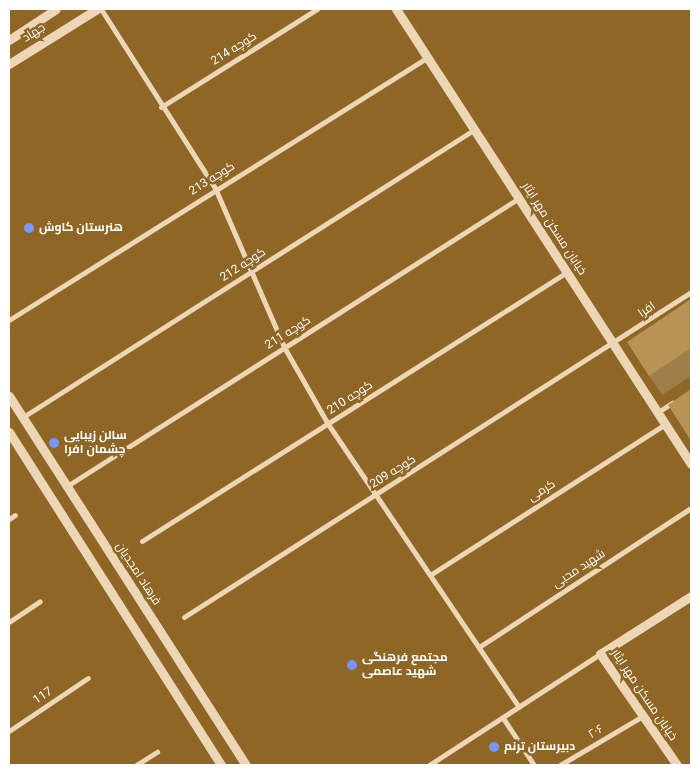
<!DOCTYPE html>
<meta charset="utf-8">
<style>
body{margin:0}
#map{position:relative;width:700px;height:774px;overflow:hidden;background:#8f6625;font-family:Roboto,Cairo,sans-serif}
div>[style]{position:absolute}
.minor>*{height:5px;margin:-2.5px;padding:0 2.5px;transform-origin:2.5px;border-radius:2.5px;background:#ecd6b5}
.tertiary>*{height:9px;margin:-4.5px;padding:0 4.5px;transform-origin:4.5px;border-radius:4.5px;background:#ecd6b5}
.wall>*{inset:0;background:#9f7e49}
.building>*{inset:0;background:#b99255}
.dots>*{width:14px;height:14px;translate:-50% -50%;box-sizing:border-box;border:2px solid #8f6625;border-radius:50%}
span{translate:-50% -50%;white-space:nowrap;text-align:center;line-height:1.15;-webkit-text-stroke:5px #8f6625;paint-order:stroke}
.street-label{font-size:12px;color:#fff}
.poi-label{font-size:12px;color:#fff;font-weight:700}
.left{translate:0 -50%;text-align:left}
.frame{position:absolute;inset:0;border:10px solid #fff;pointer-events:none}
</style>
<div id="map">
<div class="minor">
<i style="left:101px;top:9px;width:212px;rotate:57.5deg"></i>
<i style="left:215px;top:188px;width:173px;rotate:66.5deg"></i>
<i style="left:284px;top:347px;width:89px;rotate:60.3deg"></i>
<i style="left:328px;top:424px;width:341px;rotate:56deg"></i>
<i style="left:161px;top:107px;width:184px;rotate:-32.1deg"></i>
<i style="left:9px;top:320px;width:495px;rotate:-32.1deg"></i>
<i style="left:658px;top:412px;width:17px;rotate:-33deg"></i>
<i style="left:23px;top:417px;width:536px;rotate:-32.5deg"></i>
<i style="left:67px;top:486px;width:536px;rotate:-32.5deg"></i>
<i style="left:9px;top:519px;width:7px;rotate:-34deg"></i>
<i style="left:142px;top:541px;width:503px;rotate:-32.33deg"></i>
<i style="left:430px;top:575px;width:279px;rotate:-32.7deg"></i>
<i style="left:184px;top:617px;width:602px;rotate:-32.66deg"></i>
<i style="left:9px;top:622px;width:37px;rotate:-34deg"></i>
<i style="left:479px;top:647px;width:254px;rotate:-33.3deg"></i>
<i style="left:503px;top:718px;width:56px;rotate:56.6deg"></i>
<i style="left:9px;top:731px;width:95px;rotate:-33.9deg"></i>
<i style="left:136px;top:765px;width:25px;rotate:-32deg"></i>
<i style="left:429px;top:765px;width:204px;rotate:-33deg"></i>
<i style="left:560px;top:765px;width:96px;rotate:-30.6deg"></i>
</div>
<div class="tertiary">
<i style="left:396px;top:9px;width:542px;rotate:57.04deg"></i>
<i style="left:9px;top:40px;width:56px;rotate:-33.4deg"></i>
<i style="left:9px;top:64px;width:104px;rotate:-32deg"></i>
<i style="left:9px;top:396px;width:439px;rotate:57.3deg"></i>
<i style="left:9px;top:432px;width:395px;rotate:57.5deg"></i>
<i style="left:677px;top:765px;width:135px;rotate:-124.7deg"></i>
<i style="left:600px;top:654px;width:108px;rotate:-32.5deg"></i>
</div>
<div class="wall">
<i style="clip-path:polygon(691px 299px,691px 376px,662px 395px,649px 376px)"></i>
</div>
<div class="building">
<i style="clip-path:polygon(691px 299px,691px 348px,649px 376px,627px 342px)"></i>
<i style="clip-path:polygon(691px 389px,691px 438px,690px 439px,668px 405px)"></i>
</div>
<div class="dots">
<i style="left:29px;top:228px;background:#7997f6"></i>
<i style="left:54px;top:443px;background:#7997f6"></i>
<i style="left:352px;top:665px;background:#7997f6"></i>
<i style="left:494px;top:747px;background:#7997f6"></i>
</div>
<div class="street-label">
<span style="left:34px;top:33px;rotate:-32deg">جهاد</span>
<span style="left:234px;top:49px;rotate:-32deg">کوچه 214</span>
<span style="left:212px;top:179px;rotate:-32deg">کوچه 213</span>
<span style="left:554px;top:229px;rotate:57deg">خیابان مسکن مهر ایثار</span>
<span style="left:243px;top:265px;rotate:-33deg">کوچه 212</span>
<span style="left:647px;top:310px;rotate:-34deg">افرا</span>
<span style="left:288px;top:333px;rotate:-32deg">کوچه 211</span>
<span style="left:350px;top:398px;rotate:-33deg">کوچه 210</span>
<span style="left:393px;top:472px;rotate:-32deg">کوچه 209</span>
<span style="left:542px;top:491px;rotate:-33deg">کرمی</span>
<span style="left:579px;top:569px;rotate:-33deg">شهید محبی</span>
<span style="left:138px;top:574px;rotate:57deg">فرهاد امجدیان</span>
<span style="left:644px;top:695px;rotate:56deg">خیابان مسکن مهر ایثار</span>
<span style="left:43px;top:696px;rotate:-34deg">117</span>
<span style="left:596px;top:732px;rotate:-31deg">۲۰۶</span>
</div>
<div class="poi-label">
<span class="left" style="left:39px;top:228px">هنرستان کاوش</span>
<span class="left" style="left:64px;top:443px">سالن زیبایی<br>چشمان افرا</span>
<span class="left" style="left:362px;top:665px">مجتمع فرهنگی<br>شهید عاصمی</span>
<span class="left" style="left:504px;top:747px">دبیرستان ترنم</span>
</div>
<div class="frame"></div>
</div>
